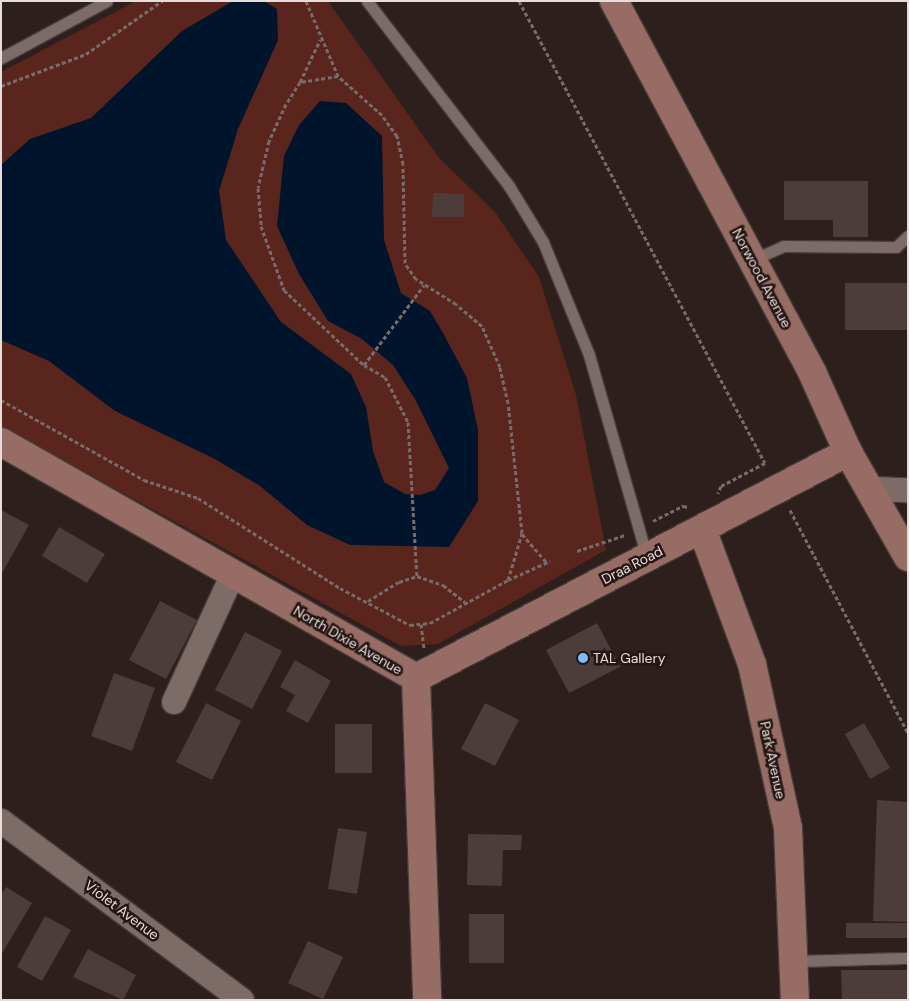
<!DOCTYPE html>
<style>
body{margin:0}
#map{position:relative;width:909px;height:1001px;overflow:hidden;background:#2d1f1c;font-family:"DM Sans",sans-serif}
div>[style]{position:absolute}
.green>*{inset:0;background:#5a251d}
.water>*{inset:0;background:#00152c}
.building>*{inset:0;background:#4d3d3a}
.path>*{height:3px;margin-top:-1.5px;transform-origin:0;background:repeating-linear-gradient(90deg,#786b69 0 4px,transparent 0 6.5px)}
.roads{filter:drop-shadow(1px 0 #473c3a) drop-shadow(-1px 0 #473c3a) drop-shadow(0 1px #473c3a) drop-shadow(0 -1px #473c3a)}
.lane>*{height:11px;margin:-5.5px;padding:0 5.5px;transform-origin:5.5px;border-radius:5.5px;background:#7d6b68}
.street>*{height:24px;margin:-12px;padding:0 12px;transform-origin:12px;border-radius:12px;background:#7d6b68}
.secondary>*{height:28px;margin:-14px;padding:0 14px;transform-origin:14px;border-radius:14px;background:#966c65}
.dots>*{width:14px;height:14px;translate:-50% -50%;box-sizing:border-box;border:2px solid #231613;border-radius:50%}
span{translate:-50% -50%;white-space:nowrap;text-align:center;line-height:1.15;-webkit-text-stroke:5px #231613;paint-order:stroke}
.street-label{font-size:14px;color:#e7dddb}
.poi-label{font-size:14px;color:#e7dddb}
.left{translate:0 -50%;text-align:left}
.frame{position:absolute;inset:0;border:2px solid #e7dddb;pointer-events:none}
</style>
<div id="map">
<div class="green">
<i style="clip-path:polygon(136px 1px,328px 1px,439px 158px,495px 212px,539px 277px,576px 395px,606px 550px,438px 644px,401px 646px,1px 426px,1px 72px)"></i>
</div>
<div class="water">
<i style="clip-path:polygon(233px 1px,264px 1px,277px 9px,278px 40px,238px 129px,219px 191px,226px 240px,281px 322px,351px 374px,366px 407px,373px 451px,384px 482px,405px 494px,420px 495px,435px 490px,449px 468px,415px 399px,393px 365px,362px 339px,328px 321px,299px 274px,277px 226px,284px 156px,299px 125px,320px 101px,346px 103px,382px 136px,384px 240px,401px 293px,430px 311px,443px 333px,467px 378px,478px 430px,478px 501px,449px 547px,350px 545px,307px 525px,260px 486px,213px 458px,115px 411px,49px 361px,1px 340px,1px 165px,30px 139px,91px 118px,182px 31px)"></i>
</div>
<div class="building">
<i style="clip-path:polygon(784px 181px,868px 181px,868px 237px,833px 237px,833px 220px,784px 220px)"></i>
<i style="clip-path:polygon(433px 193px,464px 194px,464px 217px,432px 217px)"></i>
<i style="clip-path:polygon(845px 283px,908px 283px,908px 330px,845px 330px)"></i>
<i style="clip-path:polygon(1px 510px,29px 525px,1px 575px)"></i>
<i style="clip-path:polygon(59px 527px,105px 554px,87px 583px,42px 556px)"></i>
<i style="clip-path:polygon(160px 601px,197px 620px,166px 679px,129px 660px)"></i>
<i style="clip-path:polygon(597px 623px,620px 667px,569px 693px,546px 650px)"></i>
<i style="clip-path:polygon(245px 632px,282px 651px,252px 709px,215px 690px)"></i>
<i style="clip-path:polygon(295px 660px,331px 681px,308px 723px,286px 711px,295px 695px,280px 687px)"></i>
<i style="clip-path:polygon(114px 673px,155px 688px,132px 751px,91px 736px)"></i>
<i style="clip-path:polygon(206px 703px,241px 721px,212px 780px,176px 762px)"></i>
<i style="clip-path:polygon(485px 703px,519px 720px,495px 766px,461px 749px)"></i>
<i style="clip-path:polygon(864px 723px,890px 768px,870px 779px,845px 734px)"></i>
<i style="clip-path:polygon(335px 724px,372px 724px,372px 773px,335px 773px)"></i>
<i style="clip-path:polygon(877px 800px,907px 802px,908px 922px,873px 921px)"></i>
<i style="clip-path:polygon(338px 828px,367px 832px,357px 894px,328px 889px)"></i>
<i style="clip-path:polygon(468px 834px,522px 835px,521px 850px,503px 850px,502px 886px,467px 885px)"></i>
<i style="clip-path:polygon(6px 887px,32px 903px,1px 955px,1px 895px)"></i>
<i style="clip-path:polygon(469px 914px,504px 914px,504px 963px,469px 963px)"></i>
<i style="clip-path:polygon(45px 916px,71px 930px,42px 981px,17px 967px)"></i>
<i style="clip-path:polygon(846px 923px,908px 923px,908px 938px,846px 938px)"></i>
<i style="clip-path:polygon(308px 941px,343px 957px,323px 999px,288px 983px)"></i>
<i style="clip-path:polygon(88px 949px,136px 975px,123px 1000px,73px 977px)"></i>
<i style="clip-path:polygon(841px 970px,908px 970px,908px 1000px,842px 1000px)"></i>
</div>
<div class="path">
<i style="left:306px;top:1px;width:82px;rotate:66.9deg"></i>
<i style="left:519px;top:1px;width:523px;rotate:61.97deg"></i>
<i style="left:765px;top:463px;width:50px;rotate:152.4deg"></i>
<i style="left:721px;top:486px;width:8px;rotate:113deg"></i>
<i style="left:300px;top:82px;width:47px;rotate:-64.5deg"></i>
<i style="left:1px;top:86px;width:91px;rotate:-20.6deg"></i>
<i style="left:86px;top:54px;width:93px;rotate:-34.9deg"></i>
<i style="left:364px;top:365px;width:100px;rotate:-53.1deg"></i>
<i style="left:1px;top:400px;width:164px;rotate:29.2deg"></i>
<i style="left:144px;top:480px;width:57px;rotate:18.4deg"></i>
<i style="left:198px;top:498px;width:168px;rotate:32.4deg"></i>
<i style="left:340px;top:588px;width:79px;rotate:27.9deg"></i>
<i style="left:410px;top:625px;width:20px;rotate:-6deg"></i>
<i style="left:430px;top:623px;width:89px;rotate:-28.9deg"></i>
<i style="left:508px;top:580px;width:49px;rotate:-73.4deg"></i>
<i style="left:522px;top:533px;width:131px;rotate:-96.1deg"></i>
<i style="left:508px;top:403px;width:37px;rotate:-103deg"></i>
<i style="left:500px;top:367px;width:45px;rotate:-113.7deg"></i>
<i style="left:482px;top:326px;width:34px;rotate:-140deg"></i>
<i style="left:456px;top:304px;width:47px;rotate:-148deg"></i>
<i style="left:416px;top:279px;width:19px;rotate:-125deg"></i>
<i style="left:405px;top:263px;width:99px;rotate:-91.2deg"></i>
<i style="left:403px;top:164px;width:29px;rotate:-102deg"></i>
<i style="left:397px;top:136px;width:26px;rotate:-126deg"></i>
<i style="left:382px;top:115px;width:59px;rotate:-138.4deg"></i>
<i style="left:338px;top:76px;width:38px;rotate:171deg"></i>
<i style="left:300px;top:82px;width:26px;rotate:122deg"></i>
<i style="left:286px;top:104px;width:41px;rotate:114.7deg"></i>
<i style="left:269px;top:141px;width:48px;rotate:103.2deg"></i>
<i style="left:258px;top:188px;width:38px;rotate:85deg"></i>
<i style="left:261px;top:226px;width:68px;rotate:70.2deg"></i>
<i style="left:284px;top:290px;width:110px;rotate:43.2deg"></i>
<i style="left:364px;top:365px;width:24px;rotate:30deg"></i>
<i style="left:385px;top:377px;width:51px;rotate:62.9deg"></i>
<i style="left:408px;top:422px;width:154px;rotate:86.7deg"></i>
<i style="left:790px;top:510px;width:252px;rotate:62.1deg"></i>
<i style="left:653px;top:521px;width:34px;rotate:-27deg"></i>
<i style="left:683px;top:506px;width:5px;rotate:11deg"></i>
<i style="left:522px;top:534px;width:37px;rotate:49deg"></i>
<i style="left:577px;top:551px;width:51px;rotate:-18.4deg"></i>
<i style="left:508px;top:580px;width:46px;rotate:-24.3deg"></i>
<i style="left:368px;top:601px;width:36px;rotate:-32deg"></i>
<i style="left:399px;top:582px;width:19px;rotate:-18deg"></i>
<i style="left:417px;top:576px;width:28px;rotate:19deg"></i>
<i style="left:443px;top:585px;width:28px;rotate:38deg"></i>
<i style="left:421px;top:624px;width:24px;rotate:83deg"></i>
</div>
<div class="roads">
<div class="lane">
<i style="left:367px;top:1px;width:233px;rotate:52.5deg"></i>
<i style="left:509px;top:186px;width:66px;rotate:58.7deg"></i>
<i style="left:543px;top:242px;width:122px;rotate:67.8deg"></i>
<i style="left:589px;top:355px;width:210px;rotate:74deg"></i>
<i style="left:1px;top:58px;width:120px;rotate:-28.3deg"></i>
<i style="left:752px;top:260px;width:34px;rotate:-24deg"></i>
<i style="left:783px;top:246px;width:113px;rotate:0.5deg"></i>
<i style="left:896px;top:247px;width:16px;rotate:-43deg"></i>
<i style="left:793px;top:961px;width:115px;rotate:-1.5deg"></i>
</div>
<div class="street">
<i style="left:871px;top:489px;width:37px;rotate:2deg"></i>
<i style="left:174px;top:702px;width:141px;rotate:-65.3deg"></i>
<i style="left:1px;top:821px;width:300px;rotate:36.6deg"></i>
</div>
<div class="secondary">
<i style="left:614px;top:1px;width:421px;rotate:61.9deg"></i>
<i style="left:812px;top:372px;width:88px;rotate:65.8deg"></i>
<i style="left:848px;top:452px;width:121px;rotate:60.3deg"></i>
<i style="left:1px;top:442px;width:477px;rotate:29.6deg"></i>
<i style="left:702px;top:529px;width:144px;rotate:69.7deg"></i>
<i style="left:752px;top:664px;width:168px;rotate:77.6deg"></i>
<i style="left:788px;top:828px;width:172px;rotate:87.7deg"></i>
<i style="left:416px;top:678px;width:488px;rotate:-27.6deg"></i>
<i style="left:416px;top:678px;width:322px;rotate:88deg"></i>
</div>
</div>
<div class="dots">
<i style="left:583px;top:658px;background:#7cbef9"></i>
</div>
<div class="street-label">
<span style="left:762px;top:278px;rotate:62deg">Norwood Avenue</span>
<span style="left:632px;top:565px;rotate:-27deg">Draa Road</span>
<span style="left:348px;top:640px;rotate:30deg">North Dixie Avenue</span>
<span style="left:773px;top:760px;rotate:78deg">Park Avenue</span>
<span style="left:122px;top:910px;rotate:37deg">Violet Avenue</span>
</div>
<div class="poi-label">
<span class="left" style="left:593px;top:658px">TAL Gallery</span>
</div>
<div class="frame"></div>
</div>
